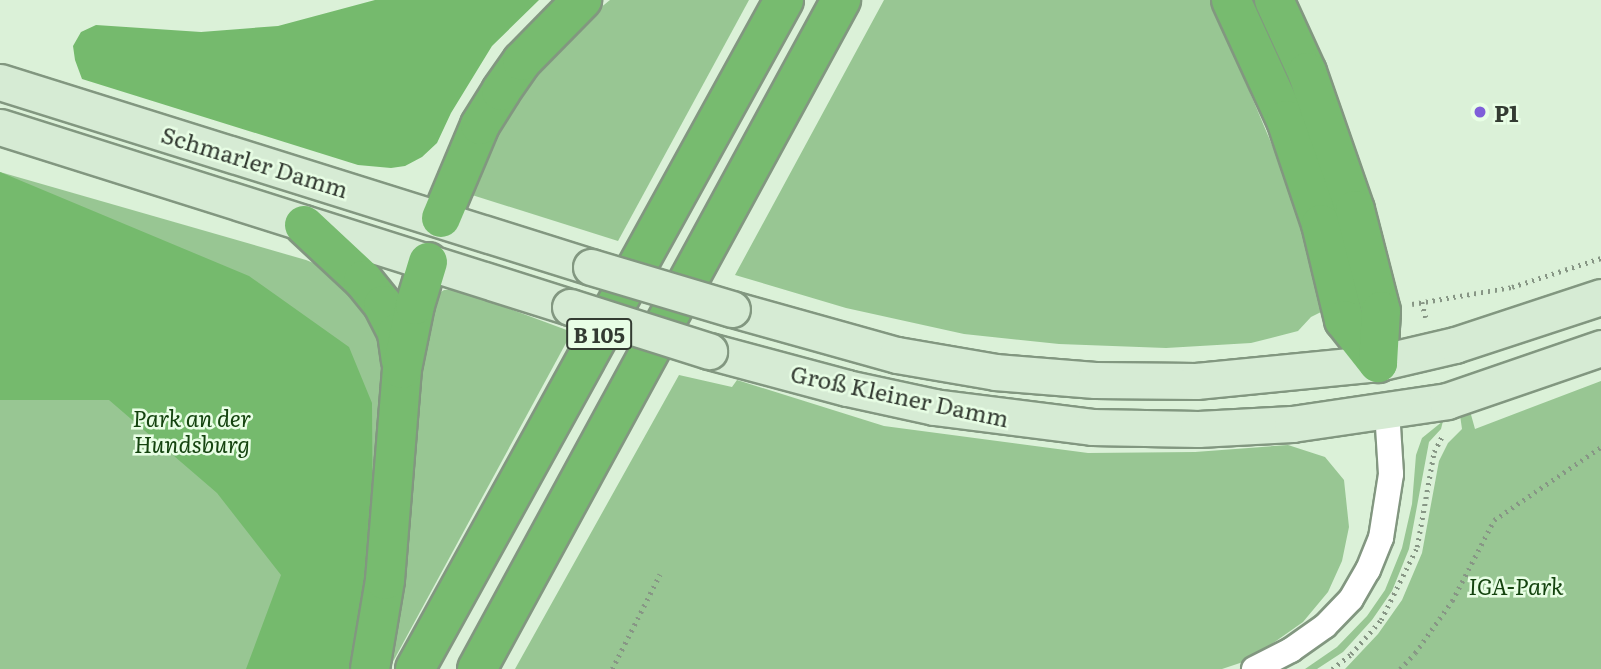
<!DOCTYPE html>
<meta charset="utf-8">
<style>
body{margin:0}
#map{position:relative;width:1601px;height:669px;overflow:hidden;background:#dbf1d8;font-family:Literata,serif}
div>[style]{position:absolute}
.green>*{inset:0;background:#98c693}
.forest>*{inset:0;background:#75ba6d}
.path>*{height:4.5px;margin-top:-2.25px;transform-origin:0;background:repeating-linear-gradient(90deg,#879685 0 2px,transparent 0 7px)}
.roads{filter:drop-shadow(2px 0 #829780) drop-shadow(-2px 0 #829780) drop-shadow(0 2px #829780) drop-shadow(0 -2px #829780)}
.street>*{height:24px;margin:-12px;padding:0 12px;transform-origin:12px;border-radius:12px;background:#fff}
.secondary>*{height:35px;margin:-17.5px;padding:0 17.5px;transform-origin:17.5px;border-radius:17.5px;background:#d6ebd4}
.highway>*{height:38px;margin:-19px;padding:0 19px;transform-origin:19px;border-radius:19px;background:#77bb6f}
.bridges{filter:drop-shadow(2px 0 #829780) drop-shadow(-2px 0 #829780) drop-shadow(0 2px #829780) drop-shadow(0 -2px #829780)}
.secondary-bridge>*{height:35px;margin:-17.5px;padding:0 17.5px;transform-origin:17.5px;border-radius:17.5px;background:#d6ebd4}
.dots>*{width:19px;height:19px;translate:-50% -50%;box-sizing:border-box;border:4px solid #e8fee5;border-radius:50%}
span{translate:-50% -50%;white-space:nowrap;text-align:center;line-height:1.15;-webkit-text-stroke:5px #e8fee5;paint-order:stroke}
.shield-label span{padding:2px 5px;background:#e8fee5;border:2px solid;border-radius:5px;-webkit-text-stroke-width:0}
.shield-label{font-size:21px;color:#333b32;font-weight:700}
.poi-label{font-size:23px;color:#333b32;font-weight:700}
.left{translate:0 -50%;text-align:left}
.street-label{font-size:23px;color:#333b32}
.park-label{font-size:23px;color:#14430f;font-style:italic}
</style>
<div id="map">
<div class="green">
<i style="clip-path:polygon(610px 0,749px 0,618px 241px,472px 195px,471px 184px,495px 130px,525px 83px,584px 21px)"></i>
<i style="clip-path:polygon(884px 0,1211px 0,1296px 202px,1323px 311px,1311px 317px,1298px 331px,1251px 343px,1166px 348px,1059px 344px,964px 334px,846px 308px,735px 275px)"></i>
<i style="clip-path:polygon(0 172px,306px 260px,331px 270px,352px 288px,387px 354px,386px 411px,354px 669px,0 669px)"></i>
<i style="clip-path:polygon(456px 289px,572px 332px,389px 669px,417px 358px,433px 297px,444px 290px)"></i>
<i style="clip-path:polygon(679px 375px,732px 387px,737px 380px,884px 426px,1088px 453px,1195px 452px,1288px 445px,1325px 457px,1344px 480px,1349px 527px,1342px 561px,1328px 592px,1303px 622px,1249px 660px,1222px 669px,515px 669px)"></i>
<i style="clip-path:polygon(1601px 381px,1601px 669px,1345px 669px,1378px 634px,1402px 600px,1422px 553px,1439px 461px,1448px 443px,1462px 429px,1460px 415px,1470px 411px,1475px 429px)"></i>
<i style="clip-path:polygon(1443px 421px,1441px 429px,1429px 442px,1409px 549px,1392px 591px,1372px 620px,1343px 652px,1317px 669px,1305px 669px,1337px 647px,1367px 616px,1385px 590px,1402px 548px,1412px 504px,1416px 455px,1422px 438px)"></i>
</div>
<div class="forest">
<i style="clip-path:polygon(375px 0,539px 0,492px 46px,451px 113px,437px 143px,422px 157px,405px 166px,391px 168px,358px 165px,82px 79px,75px 60px,73px 46px,81px 32px,96px 25px,201px 32px,278px 26px)"></i>
<i style="clip-path:polygon(0 172px,249px 276px,349px 347px,372px 403px,373px 550px,354px 669px,246px 669px,281px 575px,217px 493px,109px 400px,0 400px)"></i>
</div>
<div class="path">
<i style="left:1422px;top:302px;width:16px;rotate:76deg"></i>
<i style="left:1412px;top:304px;width:101px;rotate:-9.6deg"></i>
<i style="left:1512px;top:287px;width:94px;rotate:-18deg"></i>
<i style="left:612px;top:669px;width:106px;rotate:-63.2deg"></i>
<i style="left:1332px;top:669px;width:24px;rotate:-38deg"></i>
<i style="left:1351px;top:654px;width:45px;rotate:-48.6deg"></i>
<i style="left:1381px;top:620px;width:81px;rotate:-63.7deg"></i>
<i style="left:1417px;top:547px;width:97px;rotate:-79.9deg"></i>
<i style="left:1434px;top:452px;width:20px;rotate:-63deg"></i>
<i style="left:1400px;top:669px;width:22px;rotate:-47deg"></i>
<i style="left:1415px;top:653px;width:64px;rotate:-54.6deg"></i>
<i style="left:1452px;top:601px;width:91px;rotate:-62.6deg"></i>
<i style="left:1494px;top:520px;width:130px;rotate:-34.3deg"></i>
</div>
<div class="roads">
<div class="street">
<i style="left:1254px;top:669px;width:42px;rotate:-27.2deg"></i>
<i style="left:1291px;top:650px;width:42px;rotate:-35.2deg"></i>
<i style="left:1325px;top:626px;width:37px;rotate:-46deg"></i>
<i style="left:1351px;top:599px;width:34px;rotate:-60deg"></i>
<i style="left:1368px;top:570px;width:35px;rotate:-68deg"></i>
<i style="left:1381px;top:538px;width:65px;rotate:-81.1deg"></i>
<i style="left:1391px;top:474px;width:63px;rotate:-93.6deg"></i>
</div>
<div class="secondary">
<i style="left:0;top:82px;width:619px;rotate:17.38deg"></i>
<i style="left:0;top:127px;width:598px;rotate:17.53deg"></i>
<i style="left:732px;top:309px;width:171px;rotate:15.6deg"></i>
<i style="left:897px;top:355px;width:99px;rotate:9.8deg"></i>
<i style="left:995px;top:372px;width:100px;rotate:4.6deg"></i>
<i style="left:1095px;top:380px;width:101px;rotate:0.6deg"></i>
<i style="left:1196px;top:381px;width:183px;rotate:-5.6deg"></i>
<i style="left:1378px;top:363px;width:79px;rotate:-13.2deg"></i>
<i style="left:1455px;top:345px;width:154px;rotate:-18.2deg"></i>
<i style="left:709px;top:351px;width:143px;rotate:15deg"></i>
<i style="left:847px;top:388px;width:89px;rotate:12.3deg"></i>
<i style="left:934px;top:407px;width:159px;rotate:7.2deg"></i>
<i style="left:1092px;top:427px;width:106px;rotate:1.1deg"></i>
<i style="left:1198px;top:429px;width:94px;rotate:-3deg"></i>
<i style="left:1292px;top:424px;width:157px;rotate:-8.4deg"></i>
<i style="left:1447px;top:401px;width:163px;rotate:-19deg"></i>
</div>
<div class="highway">
<i style="left:1231px;top:0;width:132px;rotate:65.4deg"></i>
<i style="left:1286px;top:120px;width:110px;rotate:71.4deg"></i>
<i style="left:1321px;top:224px;width:99px;rotate:76.5deg"></i>
<i style="left:1344px;top:320px;width:55px;rotate:51.7deg"></i>
<i style="left:1274px;top:0;width:79px;rotate:65.4deg"></i>
<i style="left:1307px;top:72px;width:146px;rotate:70.8deg"></i>
<i style="left:1355px;top:210px;width:104px;rotate:75.6deg"></i>
<i style="left:1381px;top:311px;width:52px;rotate:93.3deg"></i>
<i style="left:441px;top:218px;width:101px;rotate:-67.2deg"></i>
<i style="left:480px;top:125px;width:40px;rotate:-58deg"></i>
<i style="left:501px;top:91px;width:37px;rotate:-55deg"></i>
<i style="left:522px;top:61px;width:86px;rotate:-45.5deg"></i>
<i style="left:304px;top:225px;width:81px;rotate:43deg"></i>
<i style="left:363px;top:280px;width:32px;rotate:51deg"></i>
<i style="left:383px;top:305px;width:31px;rotate:63deg"></i>
<i style="left:397px;top:333px;width:28px;rotate:82deg"></i>
<i style="left:370px;top:669px;width:90px;rotate:-80.4deg"></i>
<i style="left:385px;top:580px;width:212px;rotate:-85.4deg"></i>
<i style="left:402px;top:369px;width:65px;rotate:-78.5deg"></i>
<i style="left:415px;top:305px;width:45px;rotate:-73.2deg"></i>
<i style="left:415px;top:669px;width:764px;rotate:-61.12deg"></i>
<i style="left:477px;top:669px;width:762px;rotate:-61.45deg"></i>
</div>
</div>
<div class="bridges">
<div class="secondary-bridge">
<i style="left:591px;top:267px;width:147px;rotate:16.6deg"></i>
<i style="left:570px;top:307px;width:146px;rotate:17.6deg"></i>
</div>
</div>
<div class="dots">
<i style="left:1480px;top:112px;background:#7f5fd9"></i>
</div>
<div class="shield-label">
<span style="left:599px;top:334px">B 105</span>
</div>
<div class="poi-label">
<span class="left" style="left:1494px;top:112px">P1</span>
</div>
<div class="street-label">
<span style="left:255px;top:161px;rotate:17deg">Schmarler Damm</span>
<span style="left:900px;top:395px;rotate:12deg">Groß Kleiner Damm</span>
</div>
<div class="park-label">
<span style="left:192px;top:430px">Park an der<br>Hundsburg</span>
<span style="left:1516px;top:585px">IGA-Park</span>
</div>
</div>
